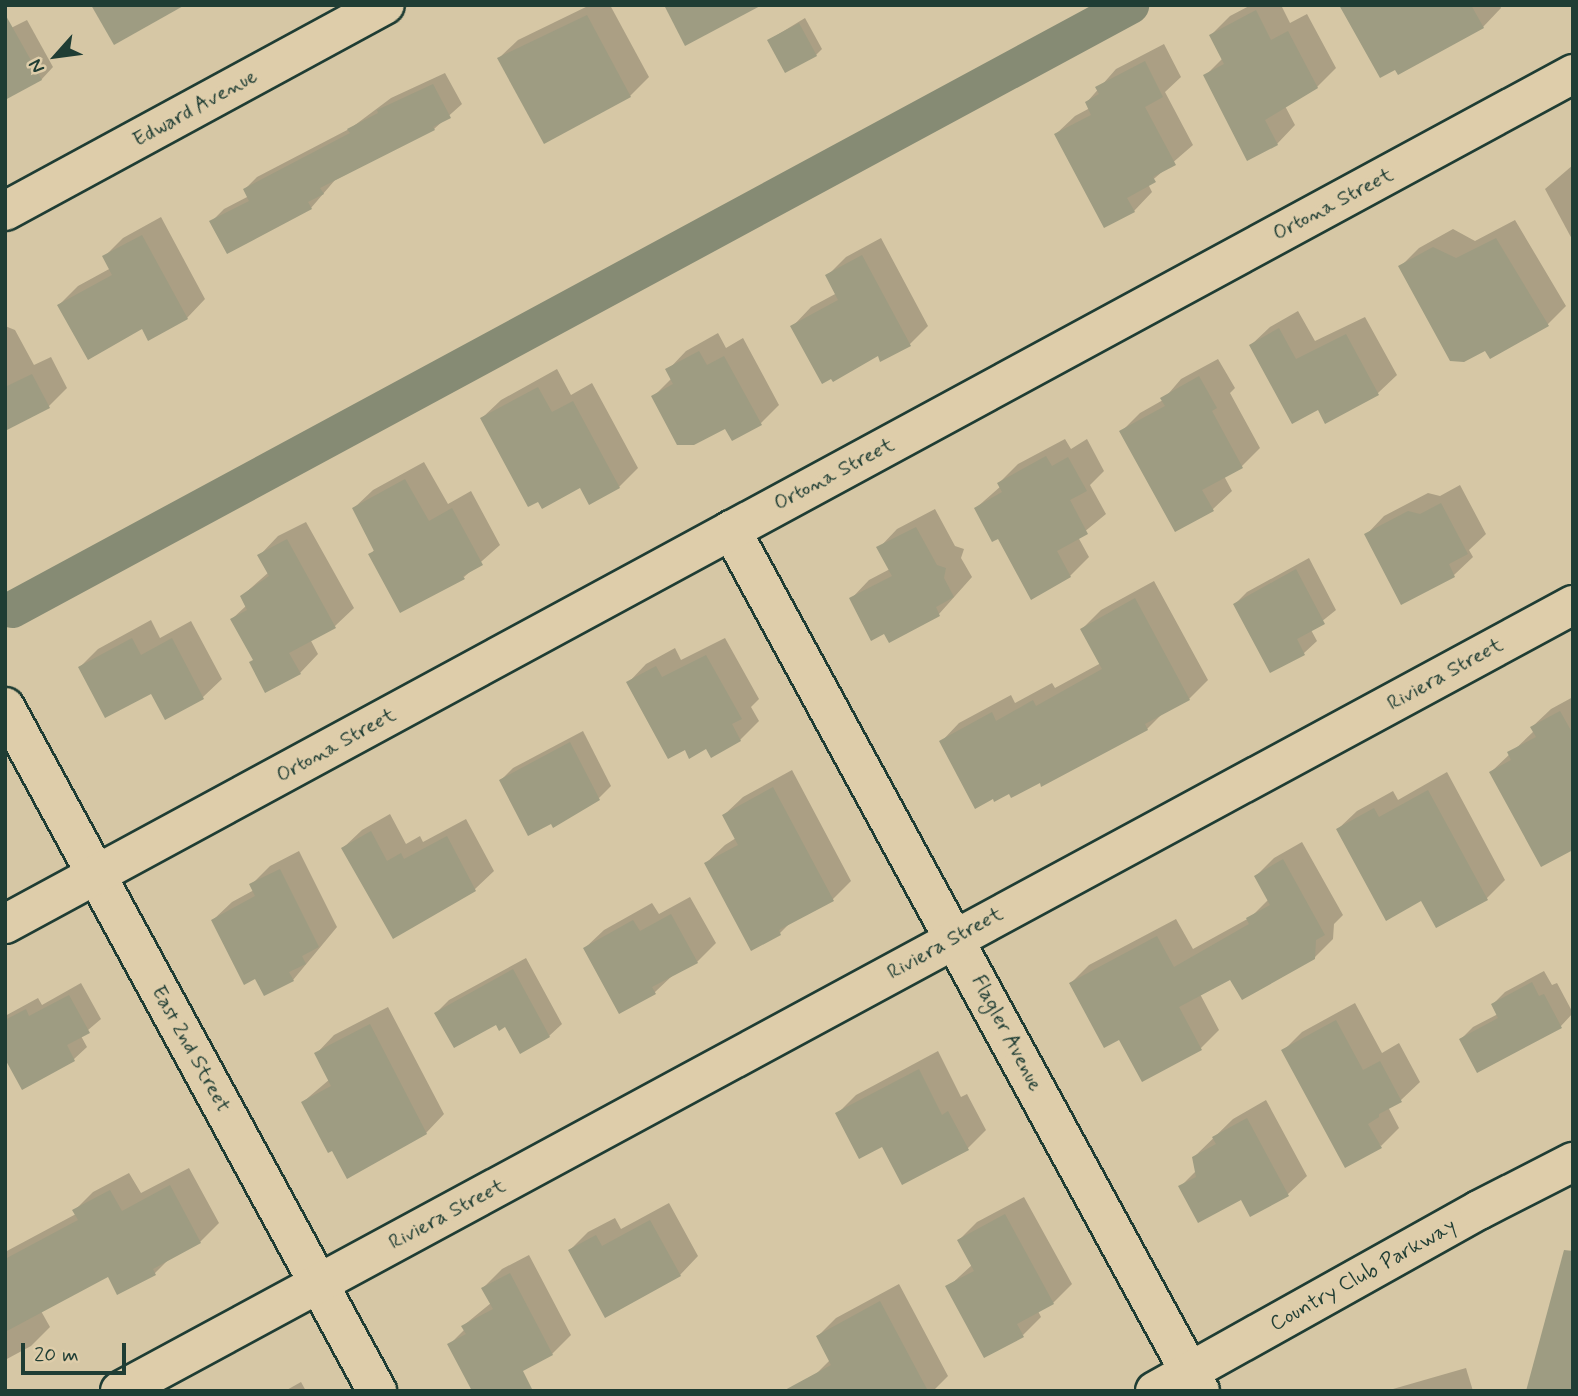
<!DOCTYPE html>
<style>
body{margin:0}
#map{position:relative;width:1578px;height:1396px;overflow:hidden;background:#d6c7a5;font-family:Mynerve,sans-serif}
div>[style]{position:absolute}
.shadow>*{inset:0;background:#0003}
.canal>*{height:37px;margin:-18.5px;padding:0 18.5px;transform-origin:18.5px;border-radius:18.5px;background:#868b74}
.building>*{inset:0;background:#9e9c82}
.roads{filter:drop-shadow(2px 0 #1f3d34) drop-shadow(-2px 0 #1f3d34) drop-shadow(0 2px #1f3d34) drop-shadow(0 -2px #1f3d34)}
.street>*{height:38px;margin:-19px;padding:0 19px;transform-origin:19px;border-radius:19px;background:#decdaa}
span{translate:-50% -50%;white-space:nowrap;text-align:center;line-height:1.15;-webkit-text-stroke:7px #decdaa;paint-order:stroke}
.street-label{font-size:21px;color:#1f3d34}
.frame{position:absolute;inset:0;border:7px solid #1f3d34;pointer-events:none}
.north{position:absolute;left:21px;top:21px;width:70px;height:70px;-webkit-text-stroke:5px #decdaa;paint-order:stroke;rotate:242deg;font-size:19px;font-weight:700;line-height:28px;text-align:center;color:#1f3d34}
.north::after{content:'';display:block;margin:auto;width:24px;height:32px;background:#1f3d34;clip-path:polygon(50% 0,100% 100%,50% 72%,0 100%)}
.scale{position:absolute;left:21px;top:1343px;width:105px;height:32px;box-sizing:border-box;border:4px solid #1f3d34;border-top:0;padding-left:9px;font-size:21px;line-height:24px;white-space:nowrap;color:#1f3d34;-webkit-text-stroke:5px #decdaa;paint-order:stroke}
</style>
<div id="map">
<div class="shadow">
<i style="clip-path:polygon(590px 5px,610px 5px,649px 77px,630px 96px,499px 58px,518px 40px)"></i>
<i style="clip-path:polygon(1251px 5px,1281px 5px,1290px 23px,1307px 14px,1336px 68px,1317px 87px,1285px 106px,1295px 125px,1277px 144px,1205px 76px,1223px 58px,1211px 35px,1230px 16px)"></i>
<i style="clip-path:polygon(1341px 5px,1500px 5px,1501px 8px,1483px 27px)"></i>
<i style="clip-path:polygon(805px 18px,822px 49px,816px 55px,769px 40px)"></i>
<i style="clip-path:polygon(27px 20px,53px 67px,41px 80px,5px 31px)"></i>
<i style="clip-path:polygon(1164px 44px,1181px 77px,1165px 92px,1193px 145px,1148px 184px,1152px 192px,1134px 211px,1056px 134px,1075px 116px,1090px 108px,1087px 102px,1116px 69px)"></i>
<i style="clip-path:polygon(445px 73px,462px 104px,434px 129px,335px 180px,311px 208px,211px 222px,224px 209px,249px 196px,245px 189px,257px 177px,351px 128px,391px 98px)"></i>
<i style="clip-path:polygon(1573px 165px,1573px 241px,1545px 189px)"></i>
<i style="clip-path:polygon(161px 217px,205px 299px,187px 318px,143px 327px,59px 305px,78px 286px,111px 268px,104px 257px,123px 238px)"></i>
<i style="clip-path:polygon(1515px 220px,1566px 306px,1547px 325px,1400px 267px,1419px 248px,1453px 229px,1475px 241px)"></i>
<i style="clip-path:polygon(881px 238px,928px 326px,910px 344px,878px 354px,793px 326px,811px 307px,837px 293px,827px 276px,846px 257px)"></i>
<i style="clip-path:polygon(1298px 311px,1315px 341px,1365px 317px,1397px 375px,1378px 393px,1326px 421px,1319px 408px,1251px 345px,1270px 327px)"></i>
<i style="clip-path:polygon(5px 326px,15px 330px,34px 365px,51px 357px,67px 388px,49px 406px,5px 429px)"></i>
<i style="clip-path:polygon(718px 333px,726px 348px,743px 338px,779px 405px,761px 423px,653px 397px,672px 378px,668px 370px,686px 351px)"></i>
<i style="clip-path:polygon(1218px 359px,1235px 388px,1230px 393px,1260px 448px,1242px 466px,1224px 476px,1232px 491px,1213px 509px,1176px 530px,1121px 432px,1140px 413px,1163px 400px,1181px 379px)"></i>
<i style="clip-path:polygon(557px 369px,571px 395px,592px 383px,638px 468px,619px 487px,580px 486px,482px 418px,501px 400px)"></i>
<i style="clip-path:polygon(1065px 439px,1071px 449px,1087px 439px,1104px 471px,1090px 485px,1106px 514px,1078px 537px,1089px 557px,1070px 576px,998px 536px,976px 508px,1001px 486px,999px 483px,1018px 464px)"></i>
<i style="clip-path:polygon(424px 462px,448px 504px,471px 491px,500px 545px,464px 577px,370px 555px,375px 549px,354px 508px,373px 490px)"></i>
<i style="clip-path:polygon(1460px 485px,1486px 534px,1469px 550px,1473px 557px,1454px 575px,1366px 535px,1384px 516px,1428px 493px,1440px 496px)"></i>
<i style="clip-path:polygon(935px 509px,955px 546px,964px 549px,961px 558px,972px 577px,939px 614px,885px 632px,851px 599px,869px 580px,890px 569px,879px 548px,897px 529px)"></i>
<i style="clip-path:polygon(306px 522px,354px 608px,335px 626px,310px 639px,318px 654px,300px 673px,254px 659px,232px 619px,247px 605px,242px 596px,269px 572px,260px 555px,278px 536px)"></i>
<i style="clip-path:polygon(1309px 558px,1336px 610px,1311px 630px,1317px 641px,1304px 653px,1270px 671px,1235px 604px,1247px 592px)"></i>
<i style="clip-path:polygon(1154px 581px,1208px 680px,1189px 699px,1164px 712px,1147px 729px,1040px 781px,941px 742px,959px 723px,1011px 695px,1015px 703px,1052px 683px,1055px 688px,1101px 663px,1082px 629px,1101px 610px)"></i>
<i style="clip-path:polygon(151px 620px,160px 638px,191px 621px,222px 679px,203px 697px,166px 718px,151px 691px,80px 667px,98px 649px)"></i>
<i style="clip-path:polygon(725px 638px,759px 699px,751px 707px,759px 721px,740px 740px,711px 755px,707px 747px,685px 747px,628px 683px,646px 664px,675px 648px,681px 660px)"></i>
<i style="clip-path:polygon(1573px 697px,1573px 848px,1491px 772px,1534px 731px,1532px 727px,1551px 709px)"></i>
<i style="clip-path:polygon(583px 731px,611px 786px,599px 798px,501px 780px,513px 768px)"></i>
<i style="clip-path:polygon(792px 770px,851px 881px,833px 899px,792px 921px,780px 933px,706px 863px,725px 845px,736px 838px,724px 815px,743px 797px)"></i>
<i style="clip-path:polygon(1447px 772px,1505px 880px,1487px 898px,1422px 899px,1338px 829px,1357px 811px,1393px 791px,1398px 800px)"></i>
<i style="clip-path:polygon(390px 814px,406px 844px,420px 836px,423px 842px,466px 819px,494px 871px,475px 889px,394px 937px,343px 848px,362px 830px)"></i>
<i style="clip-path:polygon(1302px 842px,1343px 915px,1334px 924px,1333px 939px,1314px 958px,1231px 977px,1200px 994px,1219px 1030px,1201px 1048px,1120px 1037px,1071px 983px,1089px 965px,1176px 919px,1193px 949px,1251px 917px,1269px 899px,1256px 876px,1274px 858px)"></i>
<i style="clip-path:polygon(299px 851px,337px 927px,293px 980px,256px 977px,213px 920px,232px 902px,254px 890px,251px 885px,270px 866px)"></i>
<i style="clip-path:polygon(690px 897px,716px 943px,697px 962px,673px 975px,655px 992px,620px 1012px,585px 948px,604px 930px,652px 903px,659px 914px)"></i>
<i style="clip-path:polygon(526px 958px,562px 1024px,549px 1036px,496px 1023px,436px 1013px,449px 1000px)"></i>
<i style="clip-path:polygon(1544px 971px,1552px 985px,1557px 983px,1573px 1013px,1561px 1026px,1461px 1039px,1473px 1027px,1498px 1014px,1493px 1004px,1505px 992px)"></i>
<i style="clip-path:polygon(81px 983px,101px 1019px,81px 1036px,87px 1047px,74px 1059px,23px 1087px,5px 1055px,5px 1016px,38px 998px,42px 1005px)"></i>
<i style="clip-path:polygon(1355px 1003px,1382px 1053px,1399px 1043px,1420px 1082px,1401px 1100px,1388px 1107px,1399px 1128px,1381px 1146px,1284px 1050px,1302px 1032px)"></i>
<i style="clip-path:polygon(388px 1007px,444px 1114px,426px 1133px,303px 1102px,330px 1079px,316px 1054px,334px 1035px)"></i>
<i style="clip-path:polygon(938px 1051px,961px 1097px,967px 1094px,986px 1130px,968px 1148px,882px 1144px,837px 1114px,856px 1095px)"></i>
<i style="clip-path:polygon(1266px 1100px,1307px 1176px,1288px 1194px,1250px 1214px,1242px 1198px,1180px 1187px,1196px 1171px,1193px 1158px,1233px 1119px)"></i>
<i style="clip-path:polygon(189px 1168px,219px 1223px,200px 1242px,170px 1258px,155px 1273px,109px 1275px,41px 1311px,50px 1327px,31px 1346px,5px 1360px,5px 1252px,76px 1214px,74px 1211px,93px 1192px,129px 1173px,141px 1193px)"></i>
<i style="clip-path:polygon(1024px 1197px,1072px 1284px,1053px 1303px,1038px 1311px,1041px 1317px,1023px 1335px,948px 1287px,972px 1265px,959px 1240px,977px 1222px)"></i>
<i style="clip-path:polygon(669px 1203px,698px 1256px,680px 1275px,570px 1250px,588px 1232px,615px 1218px,621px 1229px)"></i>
<i style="clip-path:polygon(529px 1255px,571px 1335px,552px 1354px,482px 1391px,450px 1344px,465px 1329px,463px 1326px,491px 1303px,483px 1288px,502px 1269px)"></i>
<i style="clip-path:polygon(899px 1284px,948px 1376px,933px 1391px,823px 1391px,815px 1375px,830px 1360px,818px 1336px,836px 1318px)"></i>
<i style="clip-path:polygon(1466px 1368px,1473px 1391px,1386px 1391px)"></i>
<i style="clip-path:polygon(301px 1382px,306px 1391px,285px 1391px)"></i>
</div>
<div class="canal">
<i style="left:12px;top:609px;width:1271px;rotate:-28.38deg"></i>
</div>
<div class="building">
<i style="clip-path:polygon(91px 5px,185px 5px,114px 45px)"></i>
<i style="clip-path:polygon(664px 5px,762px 5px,685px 46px)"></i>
<i style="clip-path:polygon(1339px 5px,1471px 5px,1484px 28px,1398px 75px,1395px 70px,1380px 78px)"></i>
<i style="clip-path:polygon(1256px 10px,1271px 40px,1288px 31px,1318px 88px,1265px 120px,1278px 145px,1247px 161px,1203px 75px,1224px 64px,1209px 35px)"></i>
<i style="clip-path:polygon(5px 14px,42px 80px,5px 100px)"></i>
<i style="clip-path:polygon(587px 15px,631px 97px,544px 144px,497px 58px)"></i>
<i style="clip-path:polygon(799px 23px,817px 56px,785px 73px,767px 40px)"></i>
<i style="clip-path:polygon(1145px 61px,1163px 97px,1145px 107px,1176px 165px,1153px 177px,1156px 182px,1127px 198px,1135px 212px,1104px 228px,1054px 134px,1091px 115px,1085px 102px,1099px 94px,1095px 87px)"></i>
<i style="clip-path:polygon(433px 84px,451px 118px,433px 127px,435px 130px,320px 188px,324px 194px,308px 202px,312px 209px,227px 254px,209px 221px,249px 201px,243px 189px,350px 133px,347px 129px,378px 113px,377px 110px)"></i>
<i style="clip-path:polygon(142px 235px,188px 319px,148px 341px,142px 329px,88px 360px,57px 305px,112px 275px,102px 256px)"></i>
<i style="clip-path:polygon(1496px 238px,1549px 326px,1490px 359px,1485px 351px,1464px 362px,1450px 361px,1398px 266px,1433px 247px,1456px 258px)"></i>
<i style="clip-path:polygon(862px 255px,911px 346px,880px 362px,878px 356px,833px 382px,831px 379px,822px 384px,790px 326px,838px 300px,825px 275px)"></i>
<i style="clip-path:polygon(1279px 328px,1296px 359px,1346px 334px,1379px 395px,1325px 424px,1318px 410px,1292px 424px,1249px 345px)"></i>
<i style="clip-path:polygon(699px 351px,707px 365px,724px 356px,762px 425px,732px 441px,725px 429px,694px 445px,677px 445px,651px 396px,673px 384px,665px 369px)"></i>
<i style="clip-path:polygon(32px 374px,50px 408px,5px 431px,5px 387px)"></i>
<i style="clip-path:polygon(1199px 376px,1217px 408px,1212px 411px,1243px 468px,1202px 490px,1214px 511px,1175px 532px,1119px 431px,1165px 406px,1160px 398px)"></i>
<i style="clip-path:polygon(538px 387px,552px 412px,573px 401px,620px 488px,589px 505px,580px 488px,542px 509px,538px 502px,528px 507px,480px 418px)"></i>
<i style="clip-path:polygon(1046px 456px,1052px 466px,1068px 457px,1087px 491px,1070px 500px,1088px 534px,1057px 551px,1071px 577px,1031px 600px,998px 539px,992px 542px,974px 508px,1002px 492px,997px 483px)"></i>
<i style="clip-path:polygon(405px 479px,429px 521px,452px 508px,483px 565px,463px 576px,465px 579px,400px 613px,368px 554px,374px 551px,352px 508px)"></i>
<i style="clip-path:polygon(1441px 503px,1468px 554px,1449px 564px,1455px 577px,1401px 605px,1364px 534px,1408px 511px,1420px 514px)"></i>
<i style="clip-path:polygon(916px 527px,937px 565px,946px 568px,944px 578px,954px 597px,936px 607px,940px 616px,889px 643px,884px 634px,871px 641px,849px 598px,892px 576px,876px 547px)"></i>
<i style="clip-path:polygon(287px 539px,336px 628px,289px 653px,301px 674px,265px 693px,249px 662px,253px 660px,230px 619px,247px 610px,240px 596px,269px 576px,257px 555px)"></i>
<i style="clip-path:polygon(1296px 569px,1325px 624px,1297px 639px,1305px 655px,1270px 673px,1233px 604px)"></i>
<i style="clip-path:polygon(1135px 598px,1190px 700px,1145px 724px,1148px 730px,1041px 787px,1040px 783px,1011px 798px,1009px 794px,994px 802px,993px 799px,975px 809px,939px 741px,992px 712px,996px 721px,1033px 700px,1036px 706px,1102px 669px,1080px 629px)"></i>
<i style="clip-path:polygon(132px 638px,141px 655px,172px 638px,204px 699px,165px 720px,151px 694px,105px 718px,78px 667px)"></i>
<i style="clip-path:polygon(706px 655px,742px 719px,732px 724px,741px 741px,711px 758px,706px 749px,689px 759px,685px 750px,668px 759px,626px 682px,656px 666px,662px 677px)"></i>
<i style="clip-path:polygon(1560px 711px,1573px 734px,1573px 850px,1541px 867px,1489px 772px,1511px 760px,1507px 752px,1536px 737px,1530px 727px)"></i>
<i style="clip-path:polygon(570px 742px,600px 800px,553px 828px,551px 824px,528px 836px,499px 780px)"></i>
<i style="clip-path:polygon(773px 787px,834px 901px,779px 930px,781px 935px,751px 951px,704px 863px,738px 845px,722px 815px)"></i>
<i style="clip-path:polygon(1428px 790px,1488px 900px,1436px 928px,1421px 901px,1386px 921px,1336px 829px,1374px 808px,1379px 817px)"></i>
<i style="clip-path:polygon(371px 831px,387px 861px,401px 853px,404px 859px,447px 836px,476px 891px,393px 939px,341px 848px)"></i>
<i style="clip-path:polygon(1283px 859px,1325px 935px,1316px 940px,1315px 959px,1242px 1000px,1230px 980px,1179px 1007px,1202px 1050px,1142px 1082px,1119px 1040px,1104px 1048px,1069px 983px,1157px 936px,1174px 967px,1249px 924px,1246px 918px,1270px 905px,1254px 876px)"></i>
<i style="clip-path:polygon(280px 869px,319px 947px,302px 956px,306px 964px,289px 972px,294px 981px,264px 996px,255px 979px,244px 985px,211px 920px,255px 896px,249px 884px)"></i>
<i style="clip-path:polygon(671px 914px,698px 963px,652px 987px,656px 994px,619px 1014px,583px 948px,633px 920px,640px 931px)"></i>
<i style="clip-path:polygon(513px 969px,550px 1037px,520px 1054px,505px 1027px,499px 1031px,496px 1025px,454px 1048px,434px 1013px)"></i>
<i style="clip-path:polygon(1532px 982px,1539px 996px,1544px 994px,1562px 1028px,1477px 1073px,1459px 1039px,1498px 1018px,1491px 1004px)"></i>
<i style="clip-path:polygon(69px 995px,90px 1033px,67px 1045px,75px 1061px,22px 1090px,5px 1059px,5px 1020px,26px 1009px,29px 1016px)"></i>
<i style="clip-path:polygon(1336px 1020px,1363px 1070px,1380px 1061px,1402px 1102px,1379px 1114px,1379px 1117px,1368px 1124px,1382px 1148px,1345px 1168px,1281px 1050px)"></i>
<i style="clip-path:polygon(370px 1024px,427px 1134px,347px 1179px,332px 1151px,328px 1153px,301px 1102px,331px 1086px,314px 1053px)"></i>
<i style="clip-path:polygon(919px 1069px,942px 1115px,948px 1111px,969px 1150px,902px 1185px,882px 1147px,859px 1159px,835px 1113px)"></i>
<i style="clip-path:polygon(1247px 1118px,1289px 1196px,1250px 1217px,1241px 1200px,1198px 1223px,1178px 1186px,1196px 1177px,1192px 1157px,1216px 1144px,1212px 1137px)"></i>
<i style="clip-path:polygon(170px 1185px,201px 1243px,153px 1269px,156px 1275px,117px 1295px,108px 1277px,5px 1332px,5px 1259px,78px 1220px,72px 1210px,110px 1190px,122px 1211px)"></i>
<i style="clip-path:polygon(1005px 1214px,1054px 1304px,1017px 1324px,1024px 1337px,984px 1358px,945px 1286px,974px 1271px,957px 1240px)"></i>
<i style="clip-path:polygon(650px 1220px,681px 1276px,605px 1318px,568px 1250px,596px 1235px,602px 1246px)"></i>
<i style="clip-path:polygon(1564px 1250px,1573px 1251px,1573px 1391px,1526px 1391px)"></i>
<i style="clip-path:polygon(510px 1273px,553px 1355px,523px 1371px,533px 1391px,472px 1391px,447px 1344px,466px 1334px,461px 1326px,493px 1309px,481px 1288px)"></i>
<i style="clip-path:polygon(880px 1301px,928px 1391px,783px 1391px,831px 1365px,816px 1336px)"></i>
</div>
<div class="roads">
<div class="street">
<i style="left:5px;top:211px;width:432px;rotate:-28.5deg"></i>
<i style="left:731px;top:530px;width:980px;rotate:61.42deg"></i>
<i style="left:5px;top:707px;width:779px;rotate:61.46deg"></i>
<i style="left:5px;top:924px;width:1784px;rotate:-28.46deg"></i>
<i style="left:120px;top:1391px;width:1652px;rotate:-28.41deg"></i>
<i style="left:1155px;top:1391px;width:371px;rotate:-29.2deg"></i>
<i style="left:1479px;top:1210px;width:106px;rotate:-27.1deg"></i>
</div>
</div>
<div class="street-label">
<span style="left:195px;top:108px;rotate:-29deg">Edward Avenue</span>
<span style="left:1333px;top:204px;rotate:-28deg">Ortona Street</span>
<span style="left:834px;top:474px;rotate:-28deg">Ortona Street</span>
<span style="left:1445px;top:674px;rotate:-29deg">Riviera Street</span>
<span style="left:336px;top:745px;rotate:-29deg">Ortona Street</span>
<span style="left:945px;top:943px;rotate:-29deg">Riviera Street</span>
<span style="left:1007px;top:1033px;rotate:62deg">Flagler Avenue</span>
<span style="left:191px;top:1049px;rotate:61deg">East 2nd Street</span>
<span style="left:447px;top:1214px;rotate:-28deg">Riviera Street</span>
<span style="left:1363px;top:1275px;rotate:-29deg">Country Club Parkway</span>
</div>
<div class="frame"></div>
<div class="north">N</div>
<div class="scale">20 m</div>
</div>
